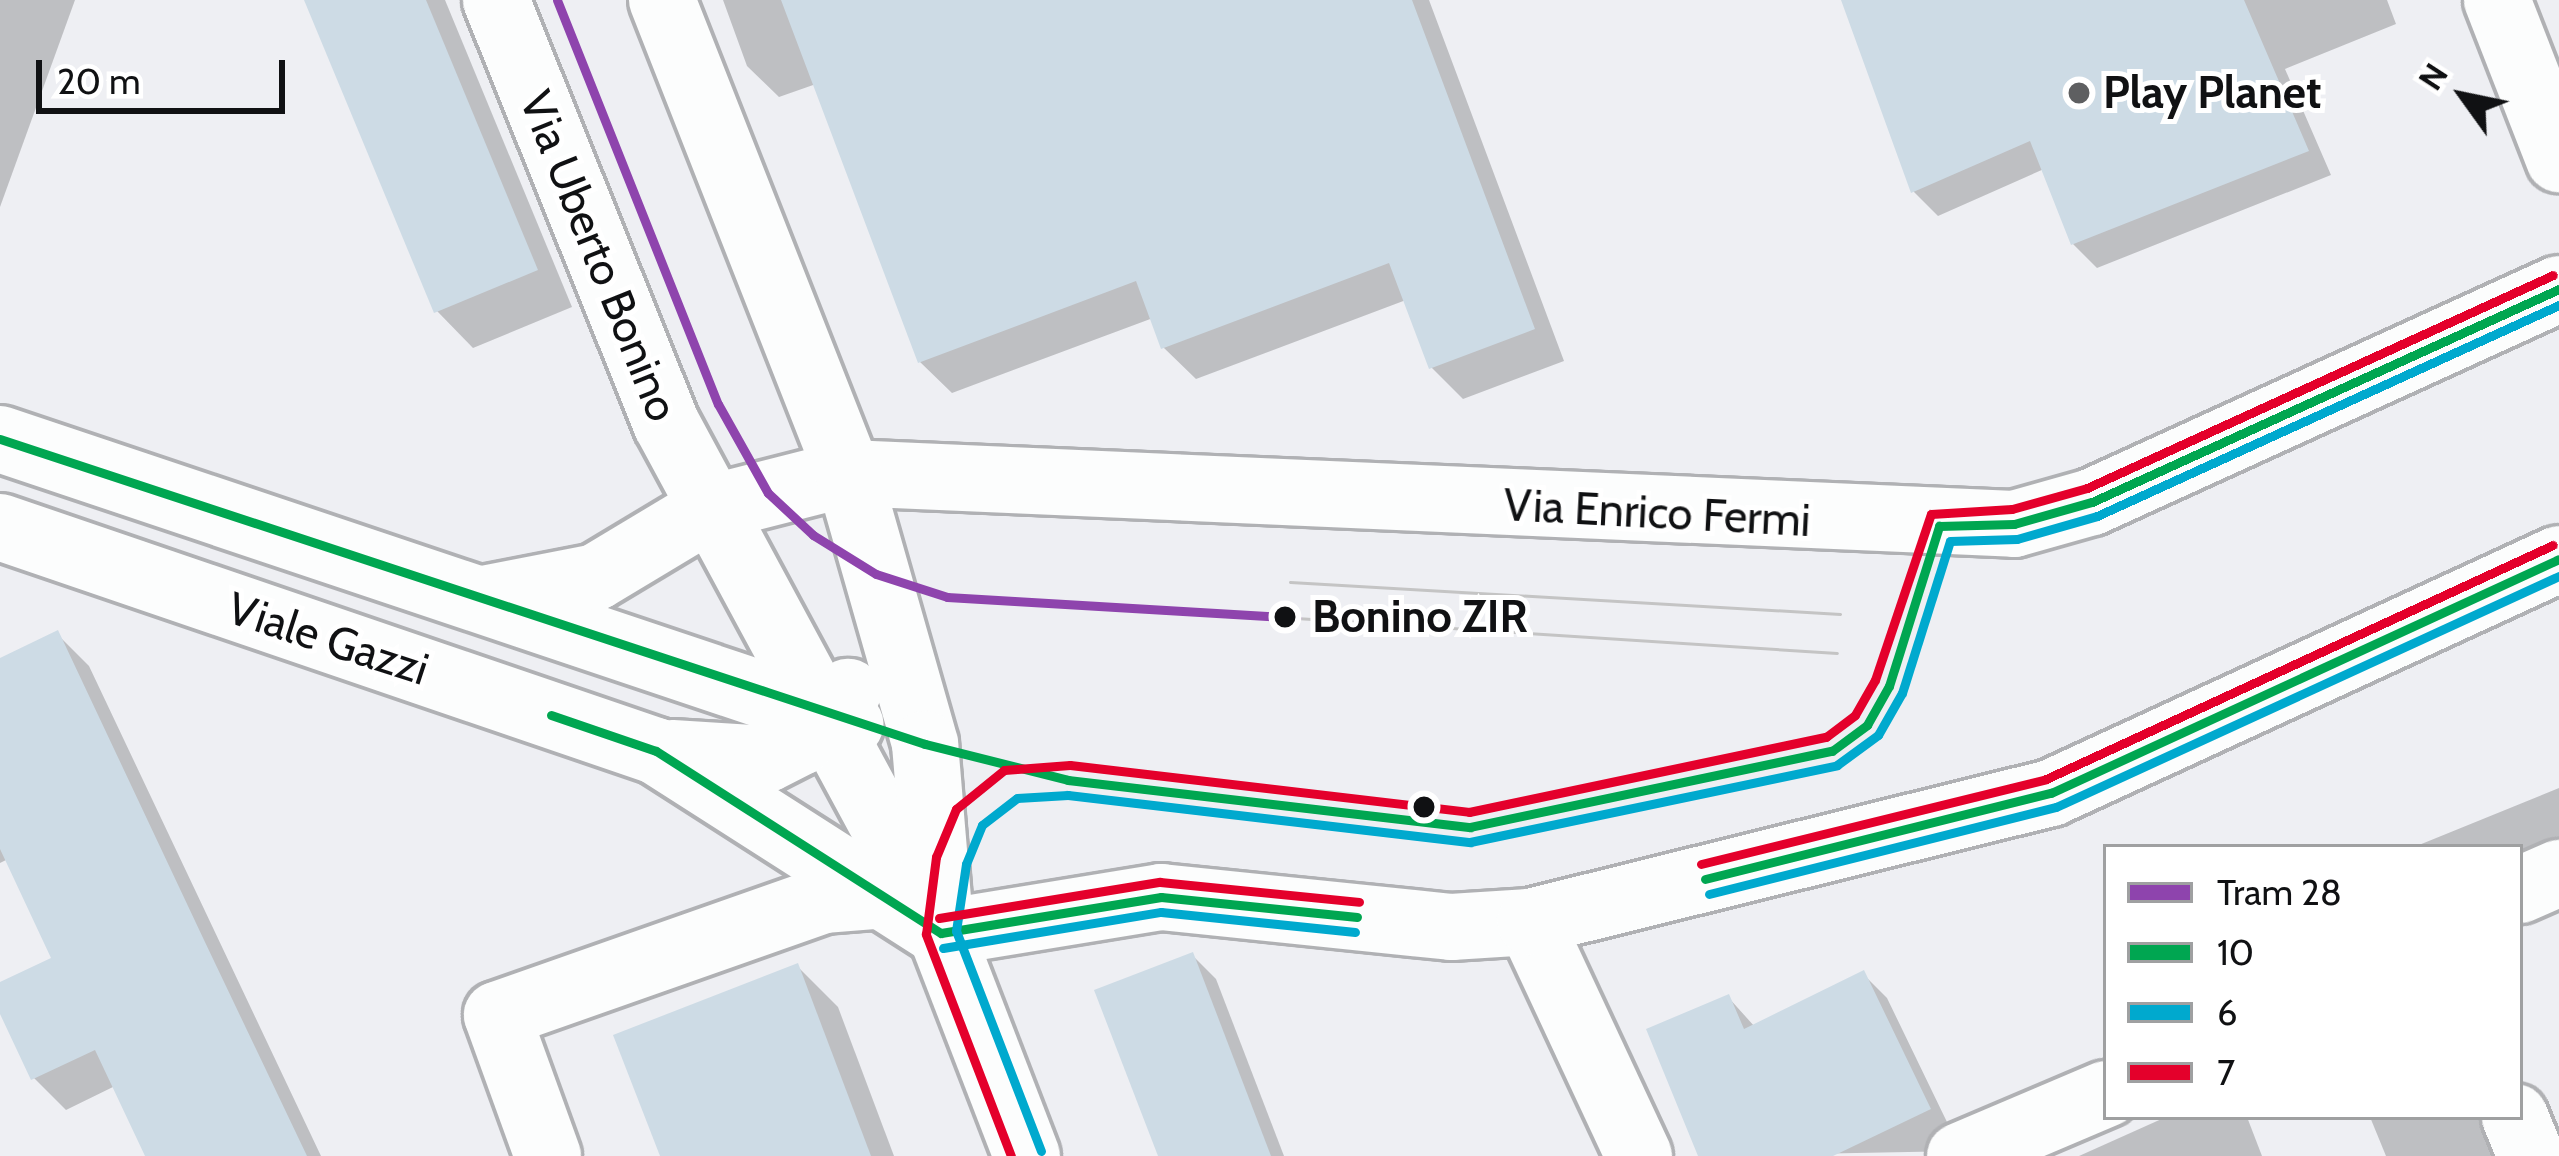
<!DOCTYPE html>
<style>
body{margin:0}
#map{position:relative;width:2559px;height:1156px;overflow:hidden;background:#eeeff3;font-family:Cabin,sans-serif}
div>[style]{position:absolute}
.shadow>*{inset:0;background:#0003}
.building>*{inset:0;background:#cddbe5}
.roads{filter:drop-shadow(3px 0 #b0b1b4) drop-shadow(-3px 0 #b0b1b4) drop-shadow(0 3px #b0b1b4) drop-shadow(0 -3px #b0b1b4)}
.minor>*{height:66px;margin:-33px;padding:0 33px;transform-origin:33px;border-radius:33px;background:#fcfdfd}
.major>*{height:66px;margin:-33px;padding:0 33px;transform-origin:33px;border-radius:33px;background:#fcfdfd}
.tram>*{height:3px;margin:-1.5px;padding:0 1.5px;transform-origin:1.5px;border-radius:1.5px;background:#c4c4c4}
.bus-1>*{height:9px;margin:-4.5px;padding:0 4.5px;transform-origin:4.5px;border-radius:4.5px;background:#00a651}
.bus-2>*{height:9px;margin:-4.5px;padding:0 4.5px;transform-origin:4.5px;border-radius:4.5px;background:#00a9ce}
.bus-3>*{height:9px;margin:-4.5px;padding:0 4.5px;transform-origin:4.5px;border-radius:4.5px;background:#e4002b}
.tram-1>*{height:9px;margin:-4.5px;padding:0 4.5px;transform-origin:4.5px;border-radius:4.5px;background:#8e44ad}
.dots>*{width:33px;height:33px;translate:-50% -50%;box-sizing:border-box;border:6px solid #fff;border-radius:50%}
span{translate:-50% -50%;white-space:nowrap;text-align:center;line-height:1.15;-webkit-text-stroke:10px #fff;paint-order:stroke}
.poi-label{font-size:45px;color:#101113;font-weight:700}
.left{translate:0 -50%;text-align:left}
.street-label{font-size:45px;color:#101113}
.stop-label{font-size:45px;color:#101113;font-weight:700}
.legend{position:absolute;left:2103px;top:844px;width:420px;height:276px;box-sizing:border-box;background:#fff;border:3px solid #9fa0a1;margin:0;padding:15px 21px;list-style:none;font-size:36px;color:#101113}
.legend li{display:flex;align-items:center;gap:24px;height:60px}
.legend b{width:60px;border:3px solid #9fa0a1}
.north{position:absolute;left:2403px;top:36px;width:120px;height:120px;-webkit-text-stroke:9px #fff;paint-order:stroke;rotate:303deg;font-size:33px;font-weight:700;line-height:48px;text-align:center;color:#101113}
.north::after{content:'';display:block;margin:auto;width:42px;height:54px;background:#101113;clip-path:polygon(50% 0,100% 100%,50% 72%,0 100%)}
.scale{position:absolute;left:36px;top:60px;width:249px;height:54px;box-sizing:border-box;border:6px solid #101113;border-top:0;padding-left:15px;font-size:36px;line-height:42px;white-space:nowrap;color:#101113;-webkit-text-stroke:9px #fff;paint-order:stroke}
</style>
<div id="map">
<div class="shadow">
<i style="clip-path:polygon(0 0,75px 0,0 207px)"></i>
<i style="clip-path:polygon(307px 0,445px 0,572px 307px,473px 348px,437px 311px)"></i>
<i style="clip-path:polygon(723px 0,1429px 0,1564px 361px,1463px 399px,1431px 367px,1406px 300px,1196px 379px,1164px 348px,1153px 318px,952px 393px,920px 362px,816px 84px,779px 97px,747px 66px)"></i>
<i style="clip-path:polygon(1844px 0,2387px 0,2396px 24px,2285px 69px,2331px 175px,2097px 268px,2073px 244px,2044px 169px,1938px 216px,1914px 192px)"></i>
<i style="clip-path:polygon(57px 634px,89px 666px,321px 1156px,148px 1156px,115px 1086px,66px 1110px,34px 1078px,0 1007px,0 986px,55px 960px,8px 859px,0 863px,0 661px)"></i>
<i style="clip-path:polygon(2559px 788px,2559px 870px,2520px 898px,2520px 847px,2414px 847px)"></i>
<i style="clip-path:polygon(1192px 955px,1216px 979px,1284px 1156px,1161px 1156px)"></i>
<i style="clip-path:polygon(798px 967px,838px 1007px,894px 1156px,663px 1156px)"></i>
<i style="clip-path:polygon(1863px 974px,1887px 998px,1961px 1151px,1701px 1156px,1728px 997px,1755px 1027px)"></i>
<i style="clip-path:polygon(2166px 1117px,2247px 1117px,2262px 1156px,2079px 1156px)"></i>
<i style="clip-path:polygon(2370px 1117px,2510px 1117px,2507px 1156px,2386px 1156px)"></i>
</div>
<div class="building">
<i style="clip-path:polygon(304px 0,426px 0,538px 270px,434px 313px)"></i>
<i style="clip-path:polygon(781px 0,1412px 0,1535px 329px,1429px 369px,1389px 263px,1161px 349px,1136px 281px,918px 363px)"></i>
<i style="clip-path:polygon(1841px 0,2244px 0,2309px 151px,2071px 245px,2030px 141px,1911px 193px)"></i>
<i style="clip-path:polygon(58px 630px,204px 940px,307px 1156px,145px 1156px,95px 1050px,31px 1080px,0 1014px,0 982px,51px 958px,0 849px,0 658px)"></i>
<i style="clip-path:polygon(1193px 952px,1271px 1156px,1158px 1156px,1094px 990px)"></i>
<i style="clip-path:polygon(798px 963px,871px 1156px,660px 1156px,613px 1035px)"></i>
<i style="clip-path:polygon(1864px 970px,1931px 1109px,1833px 1156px,1698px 1156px,1646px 1029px,1729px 994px,1744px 1029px)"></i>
</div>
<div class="roads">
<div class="minor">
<i style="left:2497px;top:0;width:171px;rotate:68.7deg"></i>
<i style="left:711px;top:508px;width:141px;rotate:-14.3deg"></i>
<i style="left:848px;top:473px;width:1167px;rotate:2.5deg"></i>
<i style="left:2014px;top:524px;width:81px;rotate:-15.8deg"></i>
<i style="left:2092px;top:502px;width:513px;rotate:-24.52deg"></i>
<i style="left:2520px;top:890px;width:43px;rotate:-23.6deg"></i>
<i style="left:1530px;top:922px;width:258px;rotate:65deg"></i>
<i style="left:941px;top:933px;width:223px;rotate:-9.3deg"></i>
<i style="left:1161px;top:897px;width:292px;rotate:5.9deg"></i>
<i style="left:1451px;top:927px;width:79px;rotate:-3.6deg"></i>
<i style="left:1530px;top:922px;width:537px;rotate:-13.91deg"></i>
<i style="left:2051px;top:793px;width:559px;rotate:-24.73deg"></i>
<i style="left:2515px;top:1117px;width:42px;rotate:67.7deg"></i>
<i style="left:548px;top:1156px;width:150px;rotate:-109.9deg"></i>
<i style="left:497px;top:1015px;width:346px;rotate:-19.4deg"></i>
<i style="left:823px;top:900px;width:63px;rotate:-4.5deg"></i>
<i style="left:1960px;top:1156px;width:159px;rotate:-23deg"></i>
</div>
<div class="major">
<i style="left:496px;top:0;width:456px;rotate:68.1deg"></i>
<i style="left:666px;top:423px;width:579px;rotate:61.67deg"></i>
<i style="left:941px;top:933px;width:239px;rotate:68.9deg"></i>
<i style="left:662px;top:0;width:508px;rotate:68.53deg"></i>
<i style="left:848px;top:473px;width:282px;rotate:74.1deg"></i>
<i style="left:925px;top:744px;width:157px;rotate:85.2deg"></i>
<i style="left:0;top:439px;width:897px;rotate:18.54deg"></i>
<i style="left:0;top:527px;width:693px;rotate:18.85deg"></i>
<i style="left:656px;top:751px;width:329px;rotate:32.6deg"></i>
<i style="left:484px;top:599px;width:114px;rotate:-11.1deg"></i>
<i style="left:596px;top:577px;width:134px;rotate:-31deg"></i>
<i style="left:672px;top:753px;width:95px;rotate:3.6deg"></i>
<i style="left:767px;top:759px;width:38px;rotate:-27deg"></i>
<i style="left:801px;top:742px;width:69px;rotate:-46.8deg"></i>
</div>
</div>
<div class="tram">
<i style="left:1290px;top:582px;width:551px;rotate:3.33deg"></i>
<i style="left:1296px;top:618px;width:542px;rotate:3.7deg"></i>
</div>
<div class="bus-1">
<i style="left:0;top:439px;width:974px;rotate:18.25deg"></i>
<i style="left:925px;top:744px;width:147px;rotate:14.1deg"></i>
<i style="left:1068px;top:780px;width:405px;rotate:6.7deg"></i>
<i style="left:1470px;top:827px;width:370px;rotate:-11.9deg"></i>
<i style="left:1832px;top:751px;width:44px;rotate:-36.6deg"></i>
<i style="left:1867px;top:725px;width:45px;rotate:-60.6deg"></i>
<i style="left:1889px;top:686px;width:168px;rotate:-72.6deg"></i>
<i style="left:1939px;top:526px;width:75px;rotate:-1.5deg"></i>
<i style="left:2014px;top:524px;width:81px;rotate:-15.8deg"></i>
<i style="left:2092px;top:502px;width:513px;rotate:-24.52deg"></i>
<i style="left:551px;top:715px;width:111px;rotate:18.9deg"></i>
<i style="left:656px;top:751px;width:338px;rotate:32.6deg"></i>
<i style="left:941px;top:933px;width:223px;rotate:-9.3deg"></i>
<i style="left:1161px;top:897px;width:197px;rotate:5.8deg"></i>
<i style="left:1705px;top:879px;width:357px;rotate:-14deg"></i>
<i style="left:2051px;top:793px;width:559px;rotate:-24.73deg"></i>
</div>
<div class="bus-2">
<i style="left:1709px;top:894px;width:358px;rotate:-14.1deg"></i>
<i style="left:2056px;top:807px;width:554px;rotate:-24.67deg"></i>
<i style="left:943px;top:948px;width:221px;rotate:-9.4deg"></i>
<i style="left:1161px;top:912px;width:195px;rotate:5.9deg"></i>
<i style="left:1041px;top:1151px;width:236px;rotate:-111.1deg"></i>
<i style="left:956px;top:931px;width:68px;rotate:-81.5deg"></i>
<i style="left:966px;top:864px;width:42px;rotate:-67.7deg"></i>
<i style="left:982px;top:825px;width:44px;rotate:-37.6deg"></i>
<i style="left:1017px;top:798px;width:51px;rotate:-3.4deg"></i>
<i style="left:1068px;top:795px;width:405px;rotate:6.7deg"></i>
<i style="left:1470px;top:842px;width:375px;rotate:-11.8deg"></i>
<i style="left:1837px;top:765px;width:51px;rotate:-36.2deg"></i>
<i style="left:1878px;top:735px;width:48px;rotate:-60.3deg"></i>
<i style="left:1902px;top:693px;width:159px;rotate:-72.5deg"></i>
<i style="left:1950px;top:541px;width:67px;rotate:-1.7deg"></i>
<i style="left:2017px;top:539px;width:83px;rotate:-16deg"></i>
<i style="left:2097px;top:516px;width:508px;rotate:-24.55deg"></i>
</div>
<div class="bus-3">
<i style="left:1701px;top:864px;width:355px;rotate:-13.8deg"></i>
<i style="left:2046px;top:779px;width:558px;rotate:-24.78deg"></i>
<i style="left:939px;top:918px;width:224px;rotate:-9.3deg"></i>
<i style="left:1160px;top:882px;width:200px;rotate:5.7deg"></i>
<i style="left:1011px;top:1156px;width:238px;rotate:-111deg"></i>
<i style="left:926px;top:934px;width:78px;rotate:-82.6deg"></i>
<i style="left:936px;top:857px;width:52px;rotate:-67.4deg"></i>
<i style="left:956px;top:809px;width:62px;rotate:-39.1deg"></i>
<i style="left:1004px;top:770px;width:66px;rotate:-4.3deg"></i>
<i style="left:1070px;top:765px;width:402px;rotate:6.7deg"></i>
<i style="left:1469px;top:812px;width:365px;rotate:-11.9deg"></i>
<i style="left:1826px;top:737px;width:36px;rotate:-37deg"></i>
<i style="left:1855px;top:715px;width:40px;rotate:-60.3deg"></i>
<i style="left:1875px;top:680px;width:175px;rotate:-71.4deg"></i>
<i style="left:1931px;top:514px;width:81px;rotate:-3.5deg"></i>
<i style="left:2012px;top:509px;width:78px;rotate:-15.6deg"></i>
<i style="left:2087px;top:488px;width:512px;rotate:-24.56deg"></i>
</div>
<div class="tram-1">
<i style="left:557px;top:0;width:435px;rotate:68.3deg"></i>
<i style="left:718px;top:404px;width:102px;rotate:60.7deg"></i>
<i style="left:768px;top:493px;width:62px;rotate:43deg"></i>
<i style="left:813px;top:535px;width:74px;rotate:31.8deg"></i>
<i style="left:876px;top:574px;width:75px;rotate:17.9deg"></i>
<i style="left:947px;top:597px;width:350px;rotate:3.4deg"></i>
</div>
<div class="dots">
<i style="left:2079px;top:93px;background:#5e5f61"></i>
<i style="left:1285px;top:617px;background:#101113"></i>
<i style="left:1424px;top:807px;background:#101113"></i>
</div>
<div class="poi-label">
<span class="left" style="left:2103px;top:93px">Play Planet</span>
</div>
<div class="street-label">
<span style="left:599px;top:256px;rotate:68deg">Via Uberto Bonino</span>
<span style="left:1657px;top:513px;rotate:3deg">Via Enrico Fermi</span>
<span style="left:328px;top:639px;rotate:18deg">Viale Gazzi</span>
</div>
<div class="stop-label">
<span class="left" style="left:1312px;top:617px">Bonino ZIR</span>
</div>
<ul class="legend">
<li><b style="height:15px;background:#8e44ad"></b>Tram 28</li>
<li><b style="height:15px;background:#00a651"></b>10</li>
<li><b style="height:15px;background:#00a9ce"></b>6</li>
<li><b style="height:15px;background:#e4002b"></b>7</li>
</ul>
<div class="north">N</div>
<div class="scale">20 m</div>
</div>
